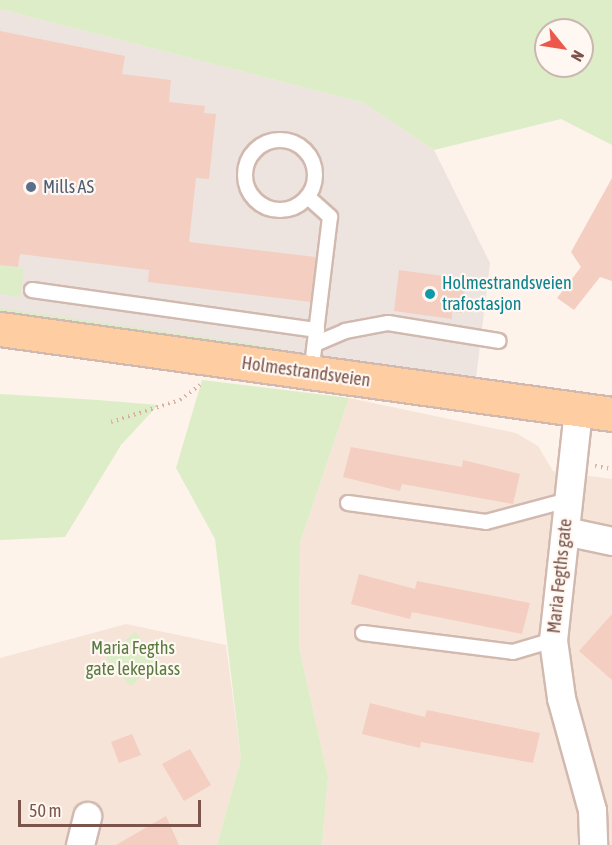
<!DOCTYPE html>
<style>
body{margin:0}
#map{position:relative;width:612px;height:845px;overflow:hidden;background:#fdf3eb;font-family:"Asap Condensed",sans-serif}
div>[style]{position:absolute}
.residential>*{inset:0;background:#f6e4d9}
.industrial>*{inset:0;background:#ede4e0}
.green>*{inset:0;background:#dcedc7}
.building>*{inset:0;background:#f4cec1}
.path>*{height:4px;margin-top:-2px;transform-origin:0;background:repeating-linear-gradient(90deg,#dab0a3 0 1.5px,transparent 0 6px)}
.roads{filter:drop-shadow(2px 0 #d2b9af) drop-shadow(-2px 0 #d2b9af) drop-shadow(0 2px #d2b9af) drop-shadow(0 -2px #d2b9af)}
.service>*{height:14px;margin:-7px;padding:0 7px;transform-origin:7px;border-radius:7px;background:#fff}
.service>.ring{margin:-7px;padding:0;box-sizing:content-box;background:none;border:14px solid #fff;border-radius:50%}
.minor>*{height:27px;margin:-13.5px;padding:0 13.5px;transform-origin:13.5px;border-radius:13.5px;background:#fff}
.primary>*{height:33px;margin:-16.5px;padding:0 16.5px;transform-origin:16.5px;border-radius:16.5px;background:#fecea2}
.dots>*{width:16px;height:16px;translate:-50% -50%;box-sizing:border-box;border:3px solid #fff8f2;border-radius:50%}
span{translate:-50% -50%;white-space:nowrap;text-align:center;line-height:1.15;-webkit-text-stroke:4.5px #fff8f2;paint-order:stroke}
.service-label{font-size:18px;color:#4e5e75}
.left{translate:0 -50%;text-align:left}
.culture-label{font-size:18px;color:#0d838f}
.street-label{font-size:18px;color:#7b554b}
.park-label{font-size:18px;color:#5a7b40}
.north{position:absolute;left:534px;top:18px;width:60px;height:60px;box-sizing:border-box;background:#fff8f2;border:2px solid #cab7af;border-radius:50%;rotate:120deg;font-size:16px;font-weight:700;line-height:24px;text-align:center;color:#7b554b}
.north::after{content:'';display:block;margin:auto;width:21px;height:27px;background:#ec584c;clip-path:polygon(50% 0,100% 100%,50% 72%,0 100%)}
.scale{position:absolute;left:18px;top:800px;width:183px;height:27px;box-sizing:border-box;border:3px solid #7b554b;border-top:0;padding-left:8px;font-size:18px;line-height:21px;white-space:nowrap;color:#7b554b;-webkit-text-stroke:4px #fff8f2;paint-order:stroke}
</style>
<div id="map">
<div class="residential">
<i style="clip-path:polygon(349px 398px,516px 433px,538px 446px,553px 471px,612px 479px,612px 845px,322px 845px,328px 777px,299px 647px,300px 543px)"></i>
<i style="clip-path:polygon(126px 624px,226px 645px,241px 759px,217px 845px,0 845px,0 658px)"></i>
</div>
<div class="industrial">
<i style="clip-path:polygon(0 9px,364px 103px,434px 150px,490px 263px,474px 395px,0 326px)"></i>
</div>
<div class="green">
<i style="clip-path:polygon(evenodd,0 0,612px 0,612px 145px,561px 119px,434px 150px,364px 103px,0 9px,0 0,546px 30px,582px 30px,582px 66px,546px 66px,546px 30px)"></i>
<i style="clip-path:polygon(0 265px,24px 269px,20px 297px,0 294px)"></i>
<i style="clip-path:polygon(0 308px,278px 348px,265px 353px,0 316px)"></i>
<i style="clip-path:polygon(202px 380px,349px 398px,300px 543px,299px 647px,328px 777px,322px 845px,217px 845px,241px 759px,215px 539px,176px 468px)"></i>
<i style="clip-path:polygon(0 394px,98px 400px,158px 405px,121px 445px,65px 537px,0 540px)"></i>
<i style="clip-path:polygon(135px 632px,159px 660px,131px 686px,106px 658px)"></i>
</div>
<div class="building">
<i style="clip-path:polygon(0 31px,125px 56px,122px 74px,171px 80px,169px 102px,205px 106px,204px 113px,216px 114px,209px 179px,196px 178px,189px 242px,316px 257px,311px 302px,148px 282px,149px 270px,20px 254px,18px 267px,0 265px)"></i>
<i style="clip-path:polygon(612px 178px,612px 281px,600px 277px,574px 310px,557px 298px,581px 267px,571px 252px)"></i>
<i style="clip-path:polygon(399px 270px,466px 279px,462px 313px,452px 312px,452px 319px,394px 311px)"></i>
<i style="clip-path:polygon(351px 447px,462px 467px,463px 460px,520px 474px,513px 504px,402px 484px,400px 491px,343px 477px)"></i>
<i style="clip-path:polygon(359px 574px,415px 589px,417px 581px,530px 603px,522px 634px,412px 612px,410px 619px,351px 604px)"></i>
<i style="clip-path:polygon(612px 614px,612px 680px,579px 651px)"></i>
<i style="clip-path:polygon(370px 703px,425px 717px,427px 710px,540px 733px,533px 763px,421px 742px,420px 748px,362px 734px)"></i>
<i style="clip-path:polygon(132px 734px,141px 755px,119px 763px,111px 742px)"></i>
<i style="clip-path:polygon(190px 749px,211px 785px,184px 801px,162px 764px)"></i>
<i style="clip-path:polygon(166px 816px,179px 845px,116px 845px)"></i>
</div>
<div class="path">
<i style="left:111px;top:422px;width:72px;rotate:-17.7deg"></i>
<i style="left:180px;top:400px;width:25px;rotate:-37deg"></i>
<i style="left:595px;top:466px;width:17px;rotate:10deg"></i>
</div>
<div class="roads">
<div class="service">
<i class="ring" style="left:245px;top:140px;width:56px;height:56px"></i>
<i style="left:308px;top:197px;width:30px;rotate:42deg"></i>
<i style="left:330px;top:217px;width:157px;rotate:96.9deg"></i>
<i style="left:32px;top:290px;width:288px;rotate:8deg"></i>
<i style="left:315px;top:344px;width:33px;rotate:-23deg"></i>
<i style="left:345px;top:331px;width:44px;rotate:-10.5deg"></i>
<i style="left:388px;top:323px;width:112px;rotate:9.2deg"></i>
<i style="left:348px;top:503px;width:139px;rotate:7.8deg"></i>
<i style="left:486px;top:522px;width:85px;rotate:-15deg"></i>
<i style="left:363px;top:633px;width:151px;rotate:7.2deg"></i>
<i style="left:513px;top:652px;width:42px;rotate:-16.7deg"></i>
</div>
<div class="minor">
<i style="left:578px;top:410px;width:231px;rotate:96.2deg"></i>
<i style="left:553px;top:640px;width:59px;rotate:82.1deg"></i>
<i style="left:561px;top:698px;width:116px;rotate:74.5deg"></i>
<i style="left:592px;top:810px;width:35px;rotate:88deg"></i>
<i style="left:565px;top:531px;width:48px;rotate:12deg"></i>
<i style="left:80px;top:845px;width:30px;rotate:-76deg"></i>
</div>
<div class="primary">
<i style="left:0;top:329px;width:618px;rotate:7.91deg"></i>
</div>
</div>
<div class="dots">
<i style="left:31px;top:187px;background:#5c6f8a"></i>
<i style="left:430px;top:294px;background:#0f9aa8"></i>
</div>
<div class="service-label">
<span class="left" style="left:43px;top:187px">Mills AS</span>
</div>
<div class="culture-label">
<span class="left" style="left:442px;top:294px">Holmestrandsveien<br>trafostasjon</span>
</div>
<div class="street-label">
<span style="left:306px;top:372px;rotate:8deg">Holmestrandsveien</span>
<span style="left:560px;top:576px;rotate:-84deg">Maria Fegths gate</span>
</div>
<div class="park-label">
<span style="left:133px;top:659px">Maria Fegths<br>gate lekeplass</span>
</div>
<div class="north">N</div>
<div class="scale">50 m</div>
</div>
